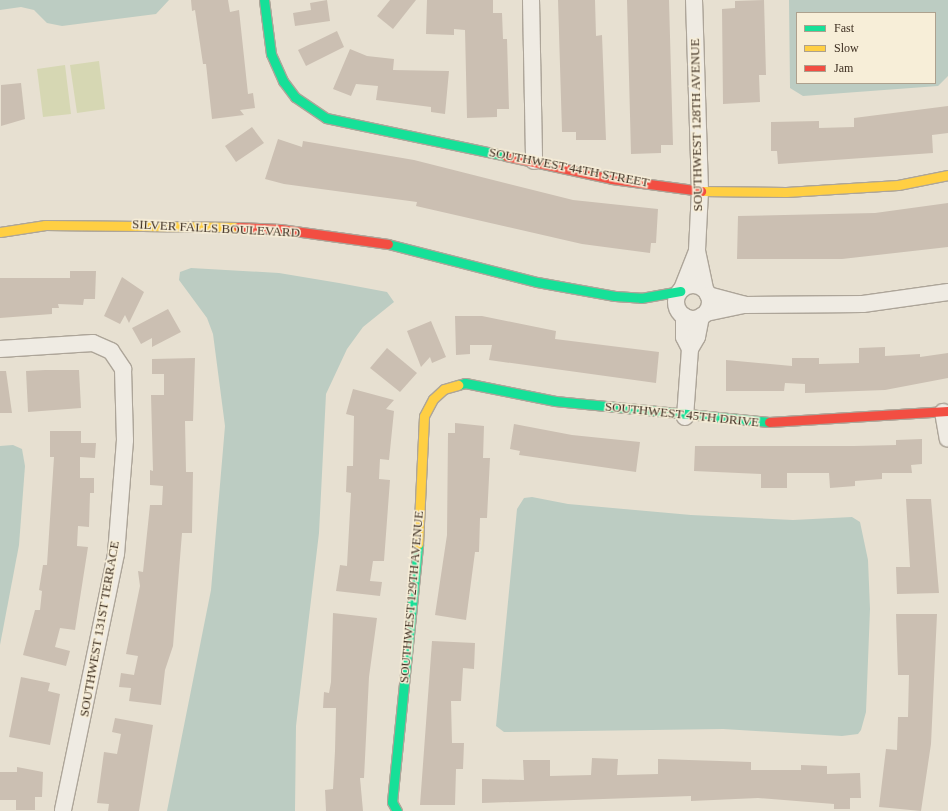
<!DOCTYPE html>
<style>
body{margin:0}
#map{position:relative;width:948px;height:811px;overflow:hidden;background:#e7e0d1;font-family:"Times New Roman",serif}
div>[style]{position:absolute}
.green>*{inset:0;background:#d6d7b3}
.water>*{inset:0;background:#bcccc2}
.building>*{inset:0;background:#cbbfb2}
.roads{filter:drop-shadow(1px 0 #ada599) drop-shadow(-1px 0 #ada599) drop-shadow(0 1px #ada599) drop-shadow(0 -1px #ada599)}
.street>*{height:16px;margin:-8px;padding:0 8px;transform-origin:8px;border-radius:8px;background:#efebe3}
.street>.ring{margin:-8px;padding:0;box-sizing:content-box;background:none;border:16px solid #efebe3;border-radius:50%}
.fast>*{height:9px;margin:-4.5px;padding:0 4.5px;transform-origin:4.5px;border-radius:4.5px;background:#16e098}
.slow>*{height:9px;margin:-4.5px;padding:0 4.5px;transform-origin:4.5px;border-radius:4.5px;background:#ffcf43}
.jam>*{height:9px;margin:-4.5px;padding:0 4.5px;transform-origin:4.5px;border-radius:4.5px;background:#f24e42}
span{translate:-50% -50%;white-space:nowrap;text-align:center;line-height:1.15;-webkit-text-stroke:3px #f7eed8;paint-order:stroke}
.street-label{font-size:13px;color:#3d2e20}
.legend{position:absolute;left:796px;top:12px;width:140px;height:72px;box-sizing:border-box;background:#f7eed8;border:1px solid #ada18e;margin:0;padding:5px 7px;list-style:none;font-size:12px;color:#3d2e20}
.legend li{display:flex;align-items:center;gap:8px;height:20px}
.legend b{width:20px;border:1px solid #ada18e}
</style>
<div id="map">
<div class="green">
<i style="clip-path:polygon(99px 61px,105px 109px,77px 113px,70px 65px)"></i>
<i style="clip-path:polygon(65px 65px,71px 114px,43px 117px,37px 69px)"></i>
</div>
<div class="water">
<i style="clip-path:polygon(0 0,169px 0,156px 14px,62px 26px,47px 23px,34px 10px,21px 7px,0 10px)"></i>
<i style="clip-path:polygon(evenodd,789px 0,948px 0,948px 76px,938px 86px,803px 96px,790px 88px,789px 0,797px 13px,935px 13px,935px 83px,797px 83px,797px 13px)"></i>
<i style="clip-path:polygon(191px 268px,279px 273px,339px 283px,387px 292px,394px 302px,363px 327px,347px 349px,326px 394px,319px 533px,296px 726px,295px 811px,167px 811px,211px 590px,225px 426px,213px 334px,207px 318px,179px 280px,180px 272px)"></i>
<i style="clip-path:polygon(13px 445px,22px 449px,25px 466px,19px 545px,0 645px,0 446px)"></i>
<i style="clip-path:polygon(532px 497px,568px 504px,691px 515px,793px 520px,852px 517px,860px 522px,868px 560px,870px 609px,866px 712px,861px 730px,858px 734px,842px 736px,723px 729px,504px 732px,496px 726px,517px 509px,524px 498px)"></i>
</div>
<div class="building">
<i style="clip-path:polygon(191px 0,228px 0,230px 12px,239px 10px,248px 94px,253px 93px,255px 108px,240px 110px,244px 115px,212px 119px,206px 64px,203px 64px,195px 10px,192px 11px)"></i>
<i style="clip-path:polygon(327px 0,330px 21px,295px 26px,293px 13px,311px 10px,310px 3px)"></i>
<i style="clip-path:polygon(390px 0,416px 0,393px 29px,377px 16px)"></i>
<i style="clip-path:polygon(427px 0,493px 0,493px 13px,502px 13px,503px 39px,507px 39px,509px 109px,497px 109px,497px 117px,467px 118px,465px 30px,454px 29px,454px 35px,426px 34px)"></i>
<i style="clip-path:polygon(558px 0,595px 0,596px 36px,602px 35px,606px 140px,576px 140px,576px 132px,562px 132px)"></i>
<i style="clip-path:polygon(627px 0,669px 0,673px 145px,661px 145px,661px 153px,631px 154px)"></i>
<i style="clip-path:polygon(764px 0,766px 75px,759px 75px,760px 102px,723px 104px,722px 9px,735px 8px,735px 1px)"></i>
<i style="clip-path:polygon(337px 31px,344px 47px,306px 66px,298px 50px)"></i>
<i style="clip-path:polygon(350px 49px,367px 56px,394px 59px,393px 70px,449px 71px,445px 114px,431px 112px,431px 107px,376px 100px,378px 86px,356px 84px,351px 96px,333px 89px)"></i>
<i style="clip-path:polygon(21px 83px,25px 119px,1px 126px,1px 85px)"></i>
<i style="clip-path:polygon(948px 106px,948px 133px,932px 135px,933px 153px,778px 164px,777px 151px,771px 151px,771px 122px,819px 121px,819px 128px,854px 127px,854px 118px)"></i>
<i style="clip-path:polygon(252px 127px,264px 143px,236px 162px,225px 146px)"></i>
<i style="clip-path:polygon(278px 139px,302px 147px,303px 141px,414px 160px,573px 200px,658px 209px,656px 243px,651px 243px,650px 253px,582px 244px,416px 206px,417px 202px,284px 184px,265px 179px)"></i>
<i style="clip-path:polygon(948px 203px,948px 247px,842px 259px,737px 259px,738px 216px,875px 213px)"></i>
<i style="clip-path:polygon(70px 271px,96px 271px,95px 299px,84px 299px,83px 305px,58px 304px,59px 308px,52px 308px,52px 314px,0 318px,0 278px,70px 278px)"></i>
<i style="clip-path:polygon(122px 277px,144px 292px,129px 323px,125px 315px,120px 324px,104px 316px)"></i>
<i style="clip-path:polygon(168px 309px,181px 332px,152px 347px,152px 338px,141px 344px,132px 328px)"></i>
<i style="clip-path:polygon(455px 316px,482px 316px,556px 331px,555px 339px,659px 352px,656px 383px,489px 360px,492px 345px,470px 345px,470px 354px,456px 355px)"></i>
<i style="clip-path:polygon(431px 321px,446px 357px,432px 363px,430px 357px,421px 367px,407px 331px)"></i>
<i style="clip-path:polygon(885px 347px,885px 356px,920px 354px,920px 357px,948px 353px,948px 378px,885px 390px,805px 393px,805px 384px,785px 383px,784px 391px,726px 391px,726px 360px,792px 366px,792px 358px,819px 358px,819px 364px,859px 363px,859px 348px)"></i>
<i style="clip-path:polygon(387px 348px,417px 373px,400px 392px,370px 368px)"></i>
<i style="clip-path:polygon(195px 358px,193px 421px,185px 421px,186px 472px,193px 472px,192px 533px,182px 533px,173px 646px,165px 670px,161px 705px,129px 701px,131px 688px,119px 687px,121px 673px,134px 675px,138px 656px,126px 654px,140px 586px,138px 571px,143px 572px,150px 505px,162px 505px,163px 486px,150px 485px,150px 470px,153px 471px,151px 395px,164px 395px,164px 374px,152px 374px,152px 359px)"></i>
<i style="clip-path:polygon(45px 370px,79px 370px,81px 408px,28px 412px,26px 371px)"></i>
<i style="clip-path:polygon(0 371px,6px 371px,12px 413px,0 413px)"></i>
<i style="clip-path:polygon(353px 389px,394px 400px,386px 409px,394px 411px,389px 460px,380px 459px,379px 479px,390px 480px,384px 561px,373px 561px,370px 581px,382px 582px,380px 596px,336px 591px,340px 565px,347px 566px,351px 493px,346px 492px,347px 466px,353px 466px,354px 416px,346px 414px)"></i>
<i style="clip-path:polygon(455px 423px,484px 426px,483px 458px,490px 458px,487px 518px,480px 518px,479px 552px,475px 552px,466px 620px,435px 615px,447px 535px,448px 433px,455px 433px)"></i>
<i style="clip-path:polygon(514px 424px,572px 435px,640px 442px,636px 472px,519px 455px,520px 451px,510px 449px)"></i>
<i style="clip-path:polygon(50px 431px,81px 431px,81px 443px,96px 443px,95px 458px,80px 457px,80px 478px,94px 478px,94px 493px,90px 493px,89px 527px,78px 526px,77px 546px,88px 547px,75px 630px,60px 628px,55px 647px,70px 651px,66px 666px,23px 655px,35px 610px,40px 610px,42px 591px,39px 590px,43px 565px,47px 565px,54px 457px,50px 457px)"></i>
<i style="clip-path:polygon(922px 439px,922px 464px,911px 465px,912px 473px,882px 473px,882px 479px,855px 481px,855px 486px,830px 488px,829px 473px,787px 473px,787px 488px,761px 488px,761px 474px,694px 471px,695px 446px,854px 446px,896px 445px,896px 440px)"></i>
<i style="clip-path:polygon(906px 499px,931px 499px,939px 593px,897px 594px,896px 567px,910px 567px)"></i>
<i style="clip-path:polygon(333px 613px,377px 618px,369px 677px,364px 778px,360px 778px,363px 811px,326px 811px,325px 790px,333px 789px,335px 751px,336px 708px,323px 708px,324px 692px,329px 693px,331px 682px)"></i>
<i style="clip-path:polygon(896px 614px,937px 614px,931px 744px,921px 811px,879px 807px,886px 749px,897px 750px,898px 717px,908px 717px,909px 675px,898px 675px)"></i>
<i style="clip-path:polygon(432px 641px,475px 643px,474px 669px,463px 668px,461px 701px,451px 701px,452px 743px,464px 743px,463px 769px,456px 769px,455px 805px,420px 805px)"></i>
<i style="clip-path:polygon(21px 677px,50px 683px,48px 691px,60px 694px,50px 745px,9px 737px)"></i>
<i style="clip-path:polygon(115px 718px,153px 725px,139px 811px,108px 811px,109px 804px,97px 803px,104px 752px,117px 754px,121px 734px,112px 732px)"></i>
<i style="clip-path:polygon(592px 758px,618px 759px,617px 775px,658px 774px,658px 759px,751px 762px,751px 770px,801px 770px,801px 765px,827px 766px,827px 774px,860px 773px,861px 798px,850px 798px,850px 809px,834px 809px,834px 804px,758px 798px,691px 801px,691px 796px,482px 803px,482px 779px,524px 780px,523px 760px,550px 760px,550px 776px,591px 775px)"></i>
<i style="clip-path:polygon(17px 767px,43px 772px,42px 797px,35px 797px,35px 810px,16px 810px,16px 800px,0 800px,0 772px,17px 772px)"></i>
</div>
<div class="roads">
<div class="street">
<i style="left:531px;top:0;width:161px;rotate:88.9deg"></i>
<i style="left:694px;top:0;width:191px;rotate:88.2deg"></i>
<i style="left:700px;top:191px;width:60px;rotate:92.9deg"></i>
<i style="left:697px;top:251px;width:40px;rotate:78deg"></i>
<i class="ring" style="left:676px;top:285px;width:18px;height:18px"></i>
<i style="left:682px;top:289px;width:41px;rotate:-68.5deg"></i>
<i style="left:708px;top:295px;width:38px;rotate:15deg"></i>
<i style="left:706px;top:313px;width:40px;rotate:-12deg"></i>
<i style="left:745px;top:305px;width:118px;rotate:-0.5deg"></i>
<i style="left:863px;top:304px;width:86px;rotate:-8deg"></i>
<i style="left:684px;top:316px;width:21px;rotate:90deg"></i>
<i style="left:684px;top:337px;width:13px;rotate:63deg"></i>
<i style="left:0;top:349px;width:93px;rotate:-3.7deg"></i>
<i style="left:93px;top:343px;width:20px;rotate:24deg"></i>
<i style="left:111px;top:351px;width:22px;rotate:56deg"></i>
<i style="left:123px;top:369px;width:71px;rotate:88.4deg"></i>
<i style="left:125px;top:440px;width:114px;rotate:94.5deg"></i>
<i style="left:116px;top:554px;width:262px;rotate:101.7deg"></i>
<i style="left:943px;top:412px;width:27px;rotate:80deg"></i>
<i style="left:685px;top:417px;width:68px;rotate:-85.8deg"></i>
<i style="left:690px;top:349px;width:14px;rotate:-60deg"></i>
<i style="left:697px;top:337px;width:21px;rotate:-79deg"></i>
</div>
<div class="fast">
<i style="left:264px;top:0;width:54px;rotate:82.6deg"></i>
<i style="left:271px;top:54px;width:30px;rotate:66deg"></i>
<i style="left:283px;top:81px;width:20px;rotate:53deg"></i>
<i style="left:295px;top:97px;width:37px;rotate:34deg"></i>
<i style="left:326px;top:118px;width:184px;rotate:11.9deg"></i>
<i style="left:388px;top:244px;width:154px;rotate:14.3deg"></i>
<i style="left:537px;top:282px;width:79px;rotate:10.2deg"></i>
<i style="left:615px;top:296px;width:26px;rotate:4deg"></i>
<i style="left:641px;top:298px;width:40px;rotate:-10deg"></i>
<i style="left:458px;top:385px;width:7px;rotate:-16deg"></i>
<i style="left:465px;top:383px;width:92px;rotate:11.3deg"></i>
<i style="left:555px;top:401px;width:215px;rotate:5.6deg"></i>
<i style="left:397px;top:811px;width:10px;rotate:-119deg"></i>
<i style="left:392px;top:802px;width:259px;rotate:-84.2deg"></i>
</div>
<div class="slow">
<i style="left:701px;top:191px;width:85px;rotate:0.7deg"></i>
<i style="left:786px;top:192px;width:112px;rotate:-3.6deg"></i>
<i style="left:898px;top:185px;width:51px;rotate:-11.3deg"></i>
<i style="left:0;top:232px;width:46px;rotate:-8.8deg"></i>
<i style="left:45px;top:225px;width:193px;rotate:0.6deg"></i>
<i style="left:418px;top:544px;width:128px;rotate:-87.3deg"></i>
<i style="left:424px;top:416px;width:19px;rotate:-62deg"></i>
<i style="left:433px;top:399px;width:15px;rotate:-42deg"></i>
<i style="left:444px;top:389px;width:15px;rotate:-16deg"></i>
</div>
<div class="jam">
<i style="left:506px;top:156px;width:108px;rotate:12.2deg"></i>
<i style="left:612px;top:179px;width:90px;rotate:7.7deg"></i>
<i style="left:238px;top:227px;width:42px;rotate:2.7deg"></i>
<i style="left:280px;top:229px;width:109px;rotate:7.9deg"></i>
<i style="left:769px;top:422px;width:179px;rotate:-3.5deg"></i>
</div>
</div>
<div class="street-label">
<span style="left:697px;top:125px;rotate:-91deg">SOUTHWEST 128TH AVENUE</span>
<span style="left:569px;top:168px;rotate:11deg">SOUTHWEST 44TH STREET</span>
<span style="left:216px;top:229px;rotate:3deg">SILVER FALLS BOULEVARD</span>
<span style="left:682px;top:415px;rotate:6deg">SOUTHWEST 45TH DRIVE</span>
<span style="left:412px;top:597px;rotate:-85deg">SOUTHWEST 129TH AVENUE</span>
<span style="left:100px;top:629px;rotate:-80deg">SOUTHWEST 131ST TERRACE</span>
</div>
<ul class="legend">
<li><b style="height:5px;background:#16e098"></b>Fast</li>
<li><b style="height:5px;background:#ffcf43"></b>Slow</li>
<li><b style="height:5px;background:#f24e42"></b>Jam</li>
</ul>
</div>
